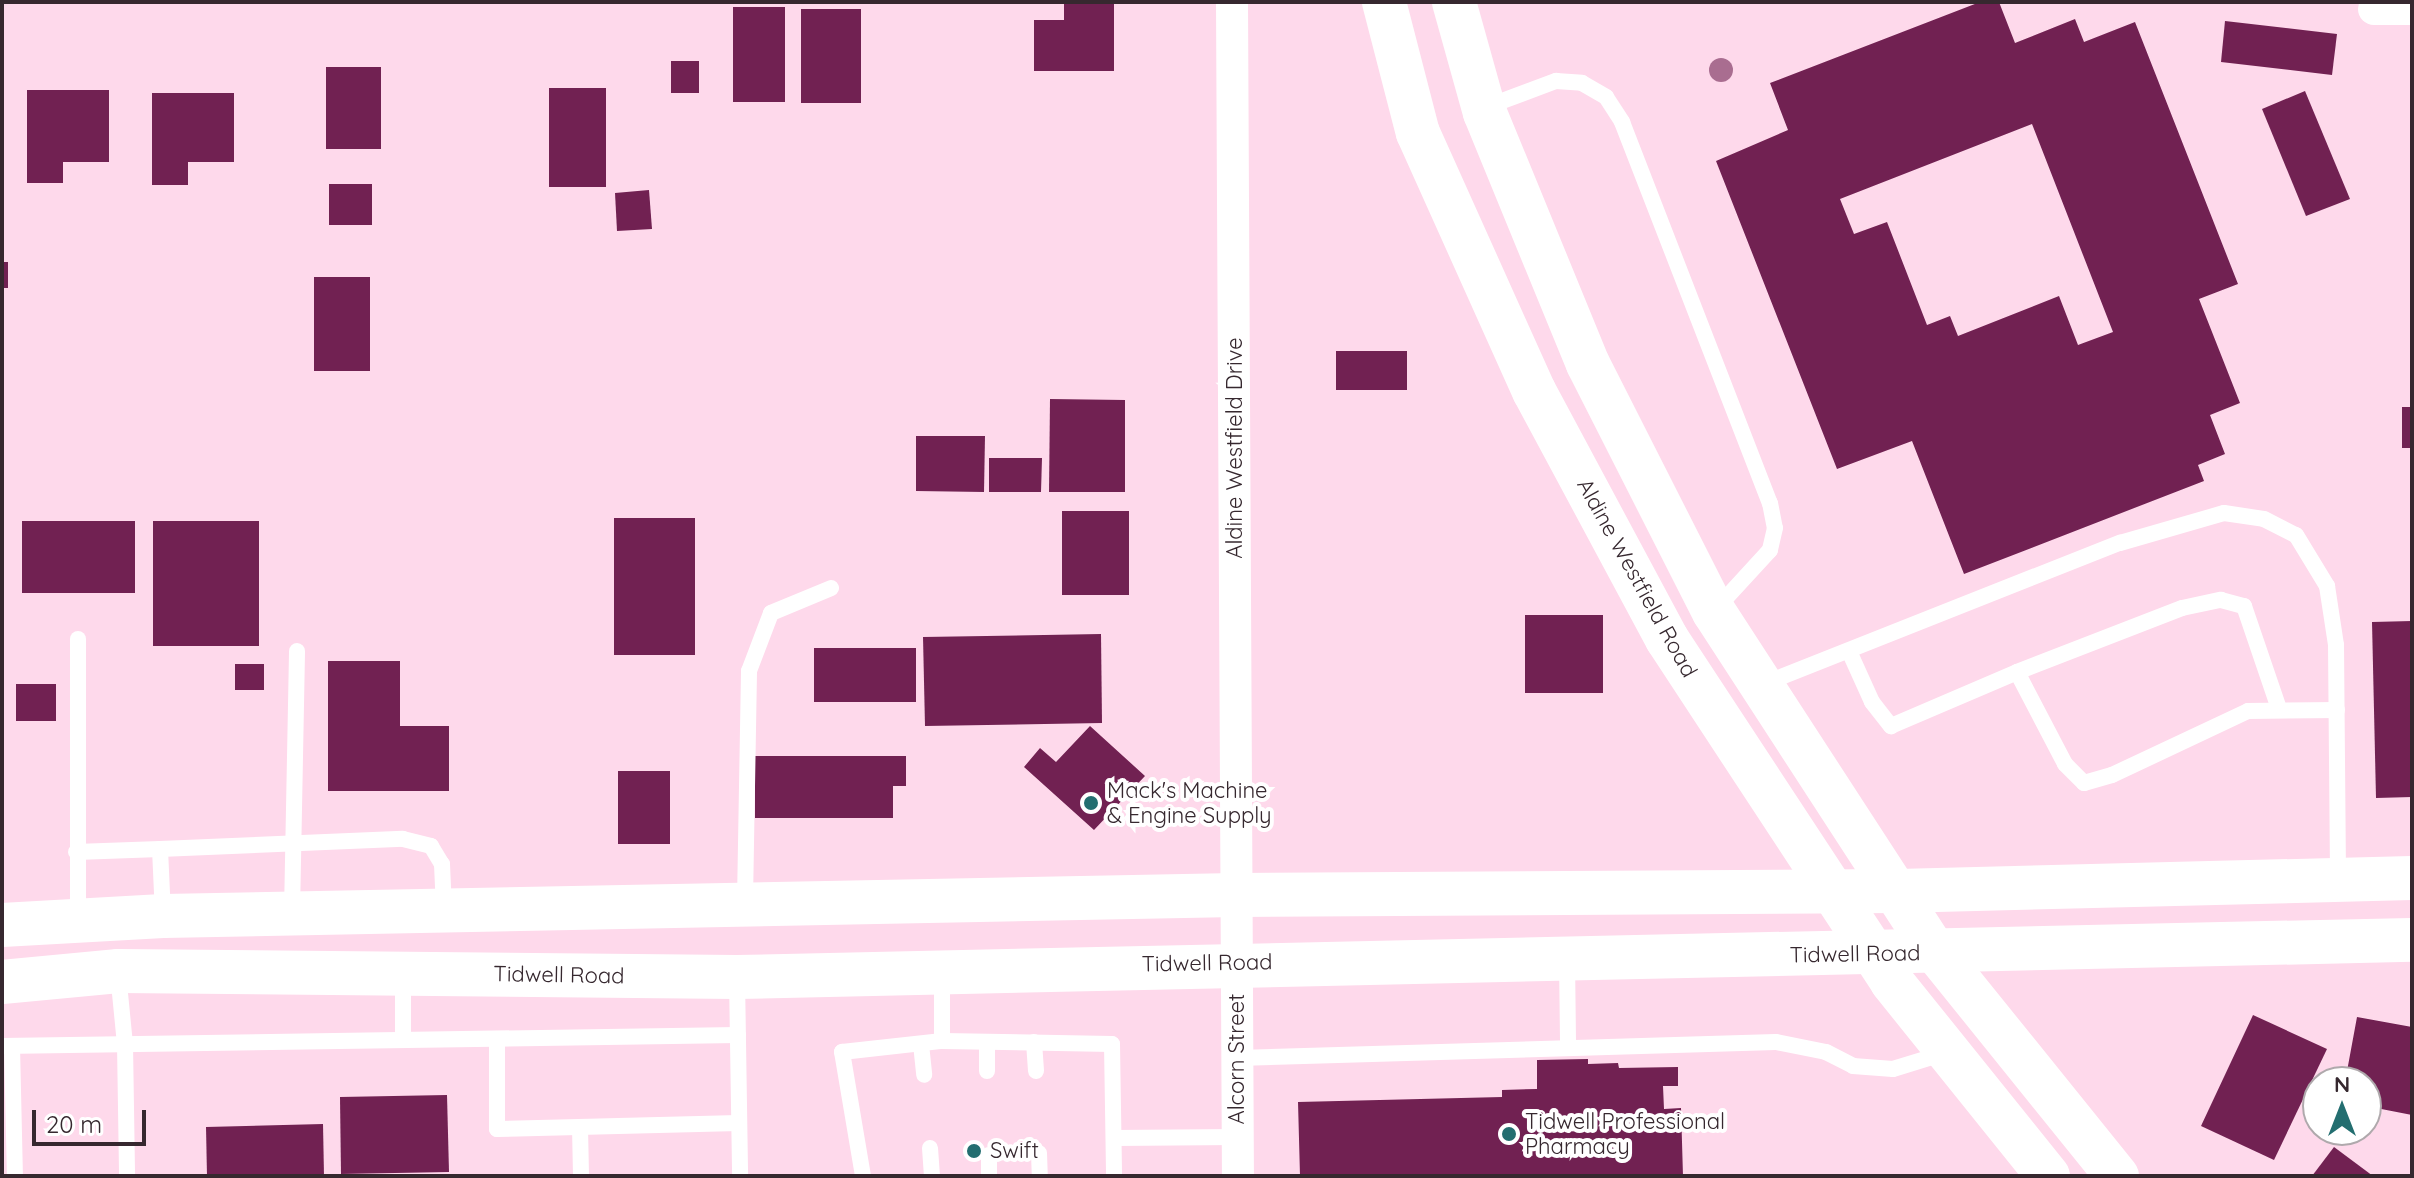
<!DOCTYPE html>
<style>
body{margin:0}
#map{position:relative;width:2414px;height:1178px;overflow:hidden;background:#fed9eb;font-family:Quicksand,sans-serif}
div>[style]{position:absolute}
.building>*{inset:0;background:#712152}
.lane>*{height:16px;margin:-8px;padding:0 8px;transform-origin:8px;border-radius:8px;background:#fff}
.street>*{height:32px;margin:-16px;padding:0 16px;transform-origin:16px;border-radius:16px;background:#fff}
.secondary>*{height:44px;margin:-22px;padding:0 22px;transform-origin:22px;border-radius:22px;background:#fff}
.trees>*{width:24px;height:24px;margin:-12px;border-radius:50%;background:#a96d90}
.dots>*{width:22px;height:22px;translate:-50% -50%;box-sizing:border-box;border:4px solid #fff;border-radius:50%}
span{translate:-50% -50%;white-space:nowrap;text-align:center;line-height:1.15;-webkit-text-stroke:8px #fff;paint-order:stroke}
.street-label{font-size:22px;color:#36282f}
.poi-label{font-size:22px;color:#36282f}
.left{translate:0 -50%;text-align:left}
.frame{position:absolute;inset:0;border:4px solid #36282f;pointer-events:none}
.north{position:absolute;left:2302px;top:1066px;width:80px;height:80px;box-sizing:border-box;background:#fff;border:2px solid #afa9ac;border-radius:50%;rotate:0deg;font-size:22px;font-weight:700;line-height:32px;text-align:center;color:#36282f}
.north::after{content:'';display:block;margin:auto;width:28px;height:36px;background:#236e70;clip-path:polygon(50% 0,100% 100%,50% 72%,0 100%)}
.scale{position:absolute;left:32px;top:1110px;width:114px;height:36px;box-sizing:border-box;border:4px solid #36282f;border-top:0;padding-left:10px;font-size:24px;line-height:28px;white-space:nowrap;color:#36282f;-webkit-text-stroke:6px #fff;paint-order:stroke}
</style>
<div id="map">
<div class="building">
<i style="clip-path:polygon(1064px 2px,1114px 2px,1114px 71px,1034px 71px,1034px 20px,1064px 20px)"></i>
<i style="clip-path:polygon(evenodd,1980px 2px,1999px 2px,2015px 43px,2075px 19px,2084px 42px,2135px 22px,2238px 284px,2199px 299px,2240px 403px,2210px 415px,2225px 454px,2198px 465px,2204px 481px,1964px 574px,1912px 441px,1837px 469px,1716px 161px,1788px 130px,1770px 83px,1980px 2px,2032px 124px,2113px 332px,2078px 345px,2059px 296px,1958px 336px,1950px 316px,1927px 325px,1887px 222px,1854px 234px,1840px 199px,2032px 124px)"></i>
<i style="clip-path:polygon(733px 7px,785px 7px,785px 102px,733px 102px)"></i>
<i style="clip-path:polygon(801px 9px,861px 9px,861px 103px,801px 103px)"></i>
<i style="clip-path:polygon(2225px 21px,2337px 34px,2332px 75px,2221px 62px)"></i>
<i style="clip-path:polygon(671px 61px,699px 61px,699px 93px,671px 93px)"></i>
<i style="clip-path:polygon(326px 67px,381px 67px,381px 149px,326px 149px)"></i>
<i style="clip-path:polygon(549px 88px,606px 88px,606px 187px,549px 187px)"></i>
<i style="clip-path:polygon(27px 90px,109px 90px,109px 162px,63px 162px,63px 183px,27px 183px)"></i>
<i style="clip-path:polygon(2305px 91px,2350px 199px,2306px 216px,2262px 109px)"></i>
<i style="clip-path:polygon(152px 93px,234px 93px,234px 162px,188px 162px,188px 185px,152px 185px)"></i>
<i style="clip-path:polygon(329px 184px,372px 184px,372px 225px,329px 225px)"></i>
<i style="clip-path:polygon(649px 190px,652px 229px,617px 231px,615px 193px)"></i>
<i style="clip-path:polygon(2px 262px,8px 262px,8px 288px,2px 288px)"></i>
<i style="clip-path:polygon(314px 277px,370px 277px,370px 371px,314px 371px)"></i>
<i style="clip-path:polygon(1336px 351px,1407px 351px,1407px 390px,1336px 390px)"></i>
<i style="clip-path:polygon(1050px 399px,1125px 400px,1125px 492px,1049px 492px)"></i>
<i style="clip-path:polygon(2402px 407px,2412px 407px,2412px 448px,2402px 448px)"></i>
<i style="clip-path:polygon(916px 436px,985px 436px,984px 492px,916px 491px)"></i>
<i style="clip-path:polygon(989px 458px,1042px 458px,1041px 492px,989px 492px)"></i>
<i style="clip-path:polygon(1062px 511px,1129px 511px,1129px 595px,1062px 595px)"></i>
<i style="clip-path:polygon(614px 518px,695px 518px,695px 655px,614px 655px)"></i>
<i style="clip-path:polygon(22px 521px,135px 521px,135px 593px,22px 593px)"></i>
<i style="clip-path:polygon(153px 521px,259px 521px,259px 646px,153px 646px)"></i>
<i style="clip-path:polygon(1525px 615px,1603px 615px,1603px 693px,1525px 693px)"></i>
<i style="clip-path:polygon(2412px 621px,2412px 797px,2376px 798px,2372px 622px)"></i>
<i style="clip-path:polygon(1101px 634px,1102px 723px,925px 726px,923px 637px)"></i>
<i style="clip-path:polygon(814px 648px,916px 648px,916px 702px,814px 702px)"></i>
<i style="clip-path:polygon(328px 661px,400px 661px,400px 726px,449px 726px,449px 791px,328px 791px)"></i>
<i style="clip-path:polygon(235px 664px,264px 664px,264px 690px,235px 690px)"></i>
<i style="clip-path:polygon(16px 684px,56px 684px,56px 721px,16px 721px)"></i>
<i style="clip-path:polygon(1090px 726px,1145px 776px,1094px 830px,1024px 767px,1040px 748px,1056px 762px)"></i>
<i style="clip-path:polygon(755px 756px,906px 756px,906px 786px,893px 786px,893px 818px,755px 818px)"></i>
<i style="clip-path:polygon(618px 771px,670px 771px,670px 844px,618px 844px)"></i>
<i style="clip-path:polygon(2253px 1015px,2327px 1049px,2274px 1160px,2201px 1126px)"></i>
<i style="clip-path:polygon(2357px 1017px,2412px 1027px,2412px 1115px,2366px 1106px,2366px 1082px,2345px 1082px)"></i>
<i style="clip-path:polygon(1588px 1059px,1588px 1064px,1618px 1063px,1619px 1068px,1678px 1067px,1678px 1086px,1663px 1086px,1664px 1109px,1681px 1108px,1683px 1176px,1300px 1176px,1298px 1102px,1502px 1097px,1502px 1090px,1537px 1089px,1537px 1060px)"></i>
<i style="clip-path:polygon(447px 1095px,449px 1172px,341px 1174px,340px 1097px)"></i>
<i style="clip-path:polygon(323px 1124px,324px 1176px,207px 1176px,206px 1127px)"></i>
<i style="clip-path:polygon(2334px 1147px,2373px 1176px,2312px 1176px)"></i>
</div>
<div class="lane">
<i style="left:1486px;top:107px;width:75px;rotate:-20.4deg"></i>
<i style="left:1556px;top:81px;width:26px;rotate:4deg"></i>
<i style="left:1582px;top:83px;width:28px;rotate:30deg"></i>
<i style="left:1606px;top:97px;width:30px;rotate:57deg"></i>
<i style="left:1622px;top:122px;width:409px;rotate:68.8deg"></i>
<i style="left:1770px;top:503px;width:25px;rotate:79deg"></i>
<i style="left:1775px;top:528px;width:23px;rotate:103deg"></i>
<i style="left:1770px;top:550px;width:81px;rotate:132.5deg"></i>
<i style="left:1849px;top:651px;width:56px;rotate:65.7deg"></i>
<i style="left:1872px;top:702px;width:31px;rotate:52deg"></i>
<i style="left:1891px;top:726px;width:137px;rotate:-23.2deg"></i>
<i style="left:2017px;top:672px;width:104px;rotate:62.4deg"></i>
<i style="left:2065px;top:764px;width:27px;rotate:45deg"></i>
<i style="left:2084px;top:783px;width:29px;rotate:-16deg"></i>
<i style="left:2112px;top:775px;width:150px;rotate:-25.2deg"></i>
<i style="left:2248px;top:711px;width:89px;rotate:-0.6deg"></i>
<i style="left:2017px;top:672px;width:177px;rotate:-21.2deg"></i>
<i style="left:2182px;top:608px;width:40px;rotate:-12deg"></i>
<i style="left:2221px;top:600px;width:24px;rotate:15deg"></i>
<i style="left:2244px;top:606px;width:109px;rotate:71.2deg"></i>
<i style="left:1763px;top:684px;width:384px;rotate:-21.6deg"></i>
<i style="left:2120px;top:543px;width:108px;rotate:-16.1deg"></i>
<i style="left:2224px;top:513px;width:40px;rotate:8.5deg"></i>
<i style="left:2264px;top:519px;width:36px;rotate:27deg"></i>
<i style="left:2296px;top:535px;width:60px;rotate:58.7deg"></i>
<i style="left:2327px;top:586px;width:60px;rotate:81.3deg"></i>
<i style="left:2336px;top:645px;width:232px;rotate:89.5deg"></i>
<i style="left:160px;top:849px;width:243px;rotate:-2.4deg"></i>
<i style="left:403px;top:839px;width:29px;rotate:14deg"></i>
<i style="left:431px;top:846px;width:21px;rotate:59deg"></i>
<i style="left:442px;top:864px;width:46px;rotate:87.5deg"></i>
<i style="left:76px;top:852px;width:84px;rotate:-2deg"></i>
<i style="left:160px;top:849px;width:65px;rotate:87.4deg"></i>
<i style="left:745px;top:901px;width:230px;rotate:-89deg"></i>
<i style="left:749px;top:671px;width:62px;rotate:-69.2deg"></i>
<i style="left:771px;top:613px;width:65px;rotate:-22.6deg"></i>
<i style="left:292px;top:913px;width:262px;rotate:-88.9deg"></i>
<i style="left:78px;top:918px;width:279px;rotate:-90deg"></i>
<i style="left:1567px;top:959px;width:88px;rotate:89.3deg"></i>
<i style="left:118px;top:973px;width:71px;rotate:84.4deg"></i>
<i style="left:125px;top:1044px;width:132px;rotate:89.1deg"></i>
<i style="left:942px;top:973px;width:68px;rotate:90deg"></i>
<i style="left:737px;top:978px;width:198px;rotate:89.1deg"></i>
<i style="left:497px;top:1039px;width:90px;rotate:90deg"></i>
<i style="left:497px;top:1129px;width:242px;rotate:-1.4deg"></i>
<i style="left:403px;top:1040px;width:65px;rotate:-90deg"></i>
<i style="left:987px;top:1042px;width:29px;rotate:90deg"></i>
<i style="left:1034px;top:1042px;width:29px;rotate:86deg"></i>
<i style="left:921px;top:1044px;width:31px;rotate:84deg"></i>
<i style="left:2px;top:1046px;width:736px;rotate:-0.86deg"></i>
<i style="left:12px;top:1046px;width:130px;rotate:88.7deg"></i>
<i style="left:1237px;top:1058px;width:539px;rotate:-1.7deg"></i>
<i style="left:1776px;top:1042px;width:51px;rotate:11.3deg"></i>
<i style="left:1826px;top:1052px;width:30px;rotate:27deg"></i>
<i style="left:1853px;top:1066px;width:40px;rotate:4.3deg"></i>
<i style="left:1893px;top:1069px;width:54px;rotate:-17.1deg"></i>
<i style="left:580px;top:1127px;width:49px;rotate:88.8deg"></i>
<i style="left:1114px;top:1138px;width:123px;rotate:-0.5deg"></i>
<i style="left:930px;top:1148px;width:28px;rotate:86deg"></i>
<i style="left:1039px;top:1153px;width:23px;rotate:88deg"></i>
<i style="left:989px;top:1155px;width:21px;rotate:90deg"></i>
<i style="left:863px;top:1176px;width:126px;rotate:-99.6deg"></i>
<i style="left:842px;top:1052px;width:101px;rotate:-6.3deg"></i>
<i style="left:942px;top:1041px;width:170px;rotate:1deg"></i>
<i style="left:1112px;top:1044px;width:132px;rotate:89.1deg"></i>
</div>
<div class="street">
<i style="left:1232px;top:2px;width:1174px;rotate:89.71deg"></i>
<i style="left:2374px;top:9px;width:38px"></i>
</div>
<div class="secondary">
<i style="left:1384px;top:2px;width:135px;rotate:75.5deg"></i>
<i style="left:1418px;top:133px;width:283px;rotate:65.8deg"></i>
<i style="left:1534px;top:391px;width:281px;rotate:61.8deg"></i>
<i style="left:1667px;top:639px;width:410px;rotate:56.7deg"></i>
<i style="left:1892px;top:982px;width:249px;rotate:51.2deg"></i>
<i style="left:1454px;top:2px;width:115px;rotate:74.4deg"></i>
<i style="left:1485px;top:113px;width:271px;rotate:67.7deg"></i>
<i style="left:1588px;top:364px;width:278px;rotate:63.1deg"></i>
<i style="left:1714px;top:612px;width:393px;rotate:57deg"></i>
<i style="left:1928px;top:942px;width:301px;rotate:51.1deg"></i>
<i style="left:2px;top:925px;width:161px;rotate:-3.2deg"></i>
<i style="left:163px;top:916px;width:1073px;rotate:-1.12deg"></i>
<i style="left:1236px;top:895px;width:662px;rotate:-0.35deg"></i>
<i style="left:1898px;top:891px;width:514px;rotate:-1.45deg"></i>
<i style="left:2px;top:982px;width:117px;rotate:-5.4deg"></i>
<i style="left:118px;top:971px;width:619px;rotate:0.56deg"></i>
<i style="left:737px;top:977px;width:1675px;rotate:-1.27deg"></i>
</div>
<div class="trees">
<i style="left:1721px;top:70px"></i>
</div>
<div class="dots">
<i style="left:1091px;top:803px;background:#236e70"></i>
<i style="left:1509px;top:1134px;background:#236e70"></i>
<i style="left:974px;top:1151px;background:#236e70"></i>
</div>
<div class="street-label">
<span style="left:1235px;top:448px;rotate:-90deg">Aldine Westfield Drive</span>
<span style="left:1637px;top:578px;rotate:61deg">Aldine Westfield Road</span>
<span style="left:1855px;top:954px;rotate:-1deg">Tidwell Road</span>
<span style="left:1207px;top:963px;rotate:-1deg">Tidwell Road</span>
<span style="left:559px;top:975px;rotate:1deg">Tidwell Road</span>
<span style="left:1237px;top:1059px;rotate:-90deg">Alcorn Street</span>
</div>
<div class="poi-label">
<span class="left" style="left:1107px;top:803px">Mack's Machine<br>&amp; Engine Supply</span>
<span class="left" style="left:1525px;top:1134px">Tidwell Professional<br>Pharmacy</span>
<span class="left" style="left:990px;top:1151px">Swift</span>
</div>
<div class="frame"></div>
<div class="north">N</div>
<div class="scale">20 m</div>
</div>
